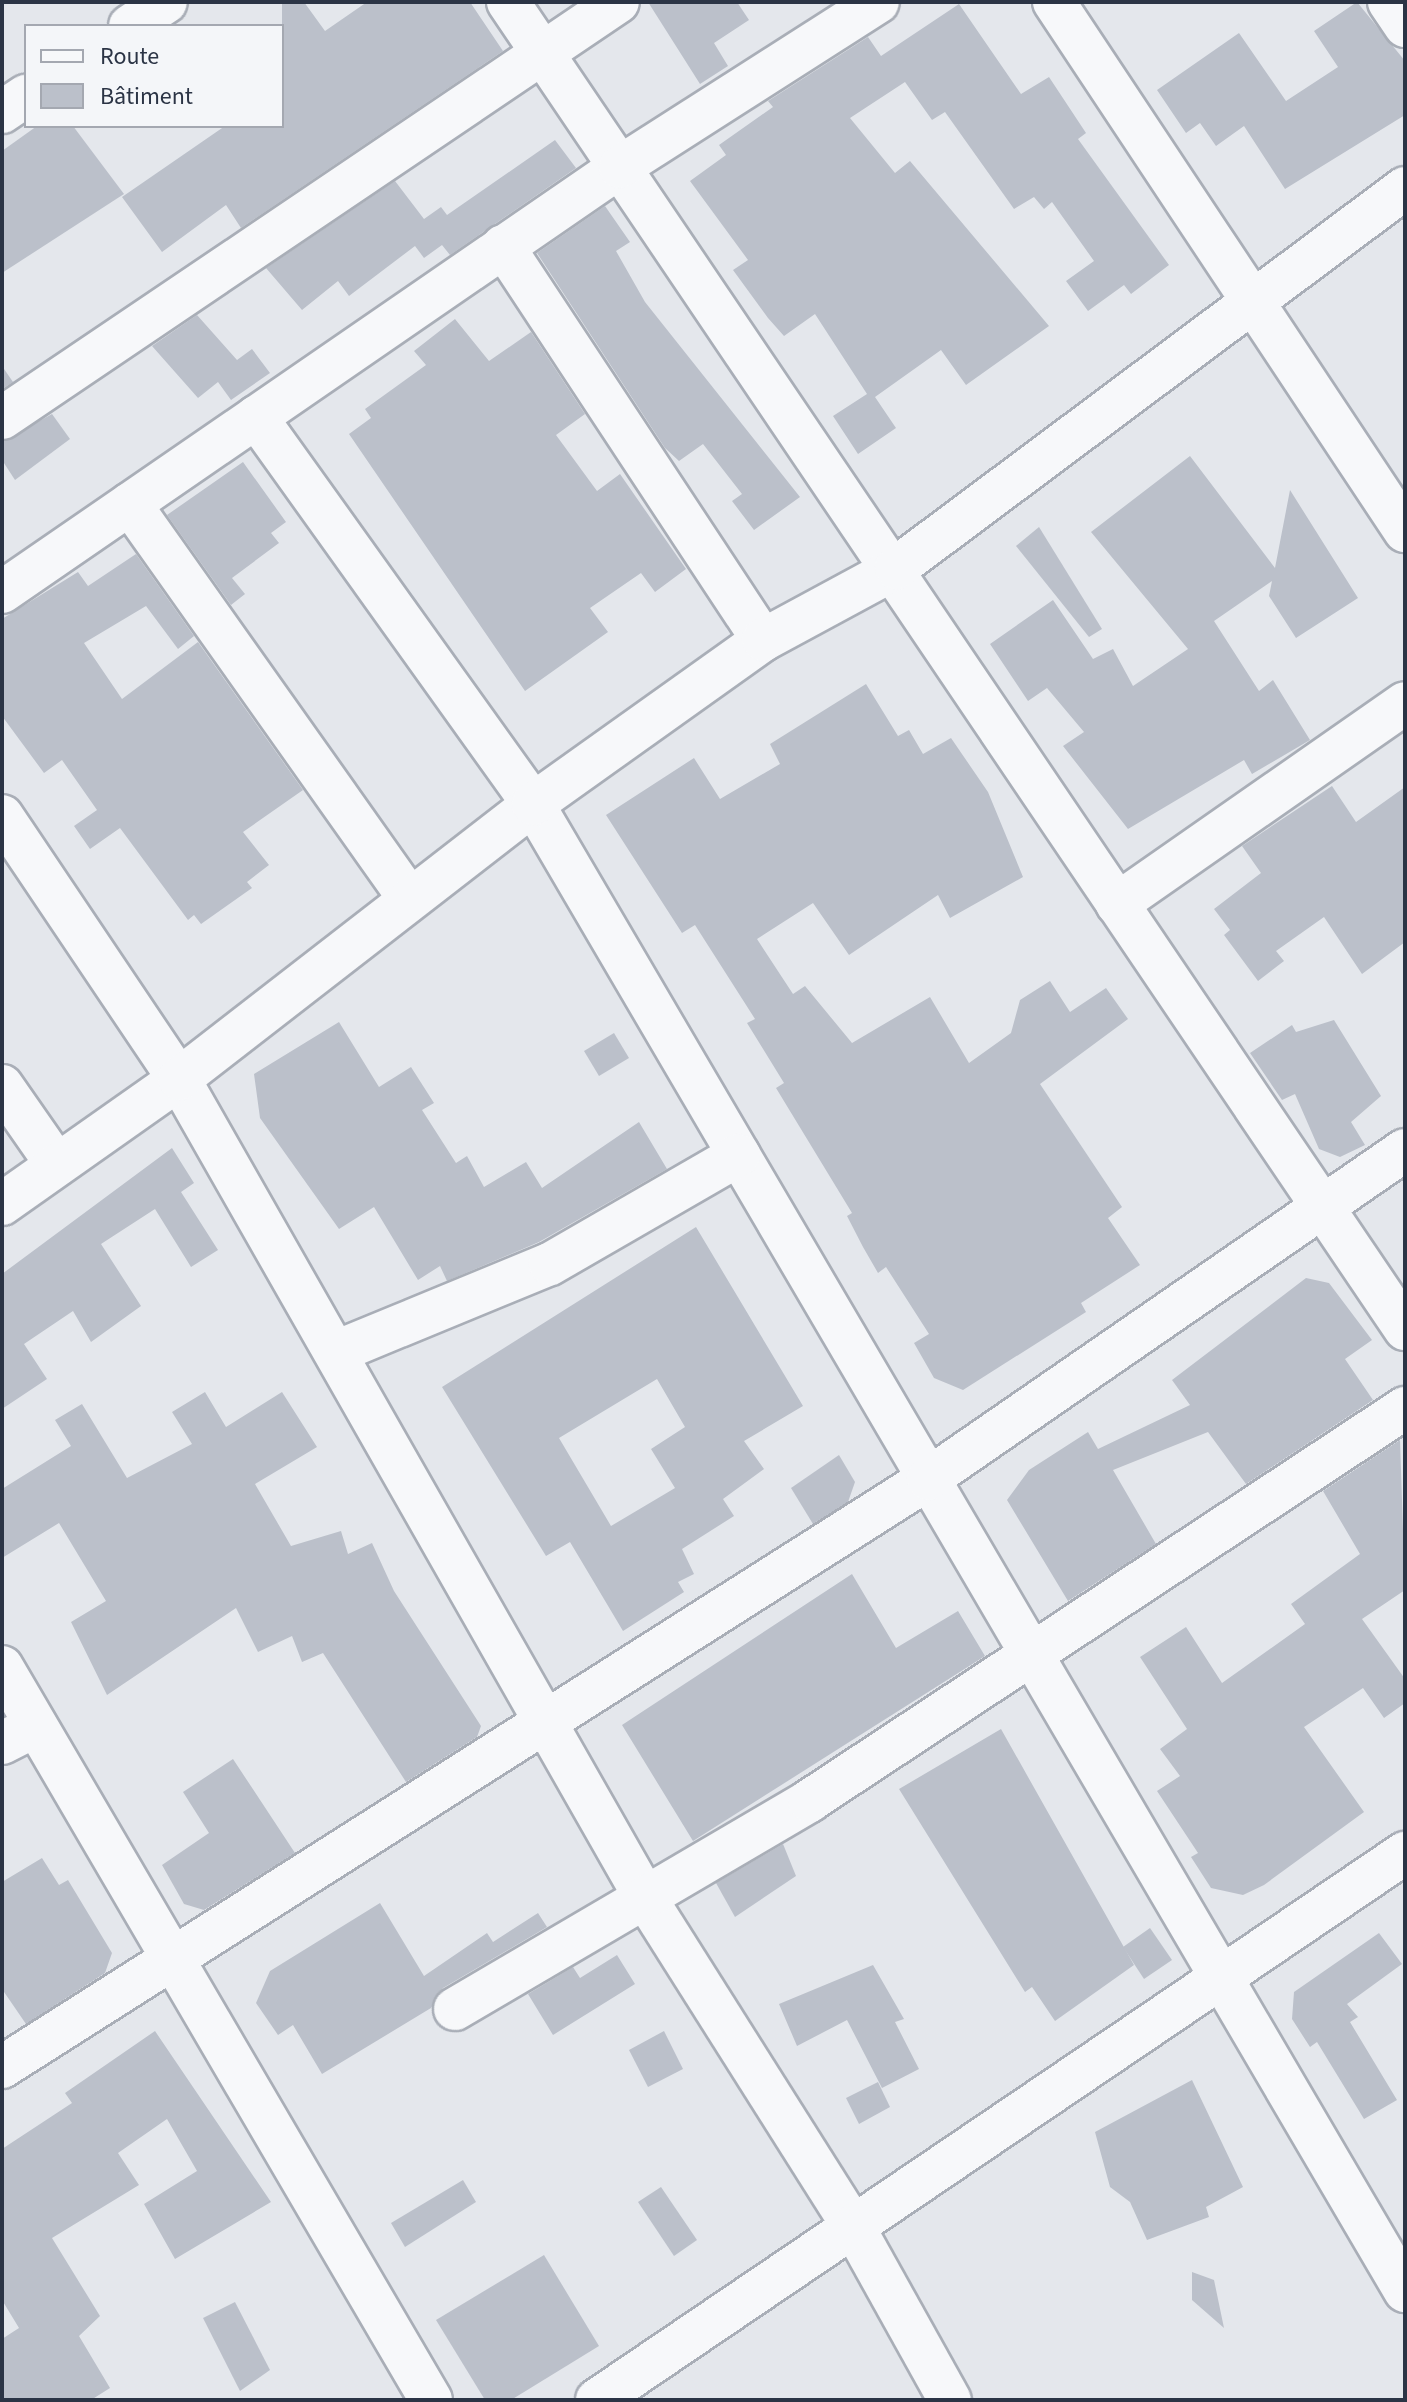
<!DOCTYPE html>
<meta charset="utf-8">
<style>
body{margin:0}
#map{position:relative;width:1407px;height:2402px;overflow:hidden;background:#e4e7ec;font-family:"Source Sans 3",sans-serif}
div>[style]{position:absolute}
.building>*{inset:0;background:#bbc0ca}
.roads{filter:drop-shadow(2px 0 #a9aeb7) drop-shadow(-2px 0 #a9aeb7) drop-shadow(0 2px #a9aeb7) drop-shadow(0 -2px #a9aeb7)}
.street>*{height:42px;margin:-21px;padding:0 21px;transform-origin:21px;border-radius:21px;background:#f7f8fa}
span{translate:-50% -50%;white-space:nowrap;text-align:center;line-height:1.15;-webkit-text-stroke:6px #f4f6f9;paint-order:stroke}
.frame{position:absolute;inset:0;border:4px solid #2b3445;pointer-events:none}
.legend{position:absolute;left:24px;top:24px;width:260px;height:104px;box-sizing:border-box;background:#f4f6f9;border:2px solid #a4a8b1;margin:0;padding:10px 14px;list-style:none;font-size:24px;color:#2b3445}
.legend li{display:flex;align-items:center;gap:16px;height:40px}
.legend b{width:40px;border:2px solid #a4a8b1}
</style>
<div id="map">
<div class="building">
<i style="clip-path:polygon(282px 2px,304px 2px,325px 31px,367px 2px,470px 2px,503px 51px,241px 228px,226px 205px,162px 252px,122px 197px,225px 126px,282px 126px)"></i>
<i style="clip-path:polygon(648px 2px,737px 2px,749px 20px,714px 43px,728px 66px,700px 84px)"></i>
<i style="clip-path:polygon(1357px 2px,1405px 61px,1405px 115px,1285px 189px,1244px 126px,1216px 146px,1200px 123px,1186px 133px,1157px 90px,1239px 33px,1286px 101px,1338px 67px,1314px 31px)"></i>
<i style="clip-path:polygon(959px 4px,1021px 94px,1049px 77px,1086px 133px,1078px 139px,1169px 265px,1131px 294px,1124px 285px,1088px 311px,1066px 281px,1094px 261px,1052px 202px,1044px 209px,1034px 197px,1014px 209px,945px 112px,932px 120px,905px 82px,850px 118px,895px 173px,910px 161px,1049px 326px,966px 385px,941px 350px,875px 397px,896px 428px,858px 454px,833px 416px,867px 394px,815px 314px,784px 336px,768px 318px,733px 270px,748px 260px,690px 181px,726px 155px,719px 145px,773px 107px,768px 101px,868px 37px,881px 56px)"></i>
<i style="clip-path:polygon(37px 126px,73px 126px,124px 194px,2px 273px,2px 151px)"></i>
<i style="clip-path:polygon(555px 140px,576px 168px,450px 255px,442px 245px,424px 258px,415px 246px,349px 296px,338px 281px,302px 310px,266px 268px,395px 181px,424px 219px,441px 207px,447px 215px)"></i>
<i style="clip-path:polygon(605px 206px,630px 242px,616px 251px,645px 302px,800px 497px,754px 530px,732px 501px,742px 494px,703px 444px,679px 461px,665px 448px,537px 253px)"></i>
<i style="clip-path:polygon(197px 315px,237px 360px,252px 349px,270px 373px,231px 400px,218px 382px,198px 398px,152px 346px)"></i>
<i style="clip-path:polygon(455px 319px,489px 361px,531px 332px,585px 414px,556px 435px,597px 491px,620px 474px,686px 569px,655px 592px,641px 573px,590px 608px,608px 632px,525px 691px,349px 434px,371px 418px,365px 409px,426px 365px,414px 351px)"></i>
<i style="clip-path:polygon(2px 366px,13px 382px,2px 389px)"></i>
<i style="clip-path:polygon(52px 414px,70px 439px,15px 480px,2px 460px,2px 442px)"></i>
<i style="clip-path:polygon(1190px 456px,1275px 568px,1290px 490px,1358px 598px,1296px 638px,1269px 596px,1272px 581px,1214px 621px,1259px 691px,1273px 680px,1310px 740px,1252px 774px,1244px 760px,1128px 829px,1063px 746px,1084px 732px,1047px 688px,1028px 701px,990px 644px,1053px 600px,1093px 659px,1113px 649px,1133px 686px,1188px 649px,1091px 532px)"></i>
<i style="clip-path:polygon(243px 462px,286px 522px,271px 533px,279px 543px,232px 578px,245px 594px,231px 605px,167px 515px)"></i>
<i style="clip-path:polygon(1039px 527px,1102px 629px,1089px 637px,1016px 546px)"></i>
<i style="clip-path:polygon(136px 554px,194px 636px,178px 649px,146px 606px,84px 643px,122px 699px,198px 642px,303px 790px,243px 832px,269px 865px,247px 882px,252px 888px,201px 924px,194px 915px,188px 920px,120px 828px,90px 849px,74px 826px,97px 810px,62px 760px,44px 773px,2px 716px,2px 619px,78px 572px,88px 586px)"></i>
<i style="clip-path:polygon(866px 684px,898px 736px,909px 730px,923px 754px,951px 738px,988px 792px,1023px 877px,950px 918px,938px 895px,849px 955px,813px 903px,757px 939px,793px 994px,805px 986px,852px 1043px,930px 997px,969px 1063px,1011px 1033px,1020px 1000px,1050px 981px,1070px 1012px,1106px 988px,1128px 1019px,1040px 1084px,1122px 1207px,1108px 1218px,1140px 1265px,1081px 1303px,1086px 1312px,963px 1390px,934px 1378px,914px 1343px,929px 1334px,886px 1267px,878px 1273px,863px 1247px,847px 1216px,852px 1213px,776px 1088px,784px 1083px,747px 1023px,755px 1019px,695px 925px,682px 933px,606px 815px,694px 758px,720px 799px,780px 764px,770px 744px)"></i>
<i style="clip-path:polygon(1332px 786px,1356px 822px,1405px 787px,1405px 942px,1362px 974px,1324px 917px,1276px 951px,1284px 961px,1258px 981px,1224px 935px,1230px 930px,1214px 909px,1261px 873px,1242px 846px)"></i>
<i style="clip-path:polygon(1334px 1020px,1381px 1096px,1351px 1122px,1365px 1145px,1340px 1157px,1319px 1149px,1295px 1094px,1282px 1100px,1250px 1053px,1292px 1025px,1296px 1032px)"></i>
<i style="clip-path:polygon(339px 1022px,379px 1087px,411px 1067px,434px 1103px,422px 1110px,456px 1163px,467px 1156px,484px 1187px,526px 1162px,542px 1188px,639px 1122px,667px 1169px,539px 1242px,447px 1281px,440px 1266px,418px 1280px,374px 1207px,339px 1229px,260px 1118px,254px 1074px)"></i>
<i style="clip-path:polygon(614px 1033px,629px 1058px,599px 1076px,584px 1051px)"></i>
<i style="clip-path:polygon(172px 1148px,194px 1183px,181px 1192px,218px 1250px,191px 1267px,155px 1209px,101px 1244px,141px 1306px,91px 1342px,73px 1311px,24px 1344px,47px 1379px,2px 1409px,2px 1274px)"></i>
<i style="clip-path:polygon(evenodd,696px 1227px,803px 1406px,744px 1441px,764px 1469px,723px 1499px,734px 1516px,682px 1549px,694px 1574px,678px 1582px,684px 1592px,623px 1631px,570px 1542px,546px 1556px,442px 1387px,696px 1227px,657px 1379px,685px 1427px,651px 1449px,675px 1488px,611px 1526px,559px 1438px,657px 1379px)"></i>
<i style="clip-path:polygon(1306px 1278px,1329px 1283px,1372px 1340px,1345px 1359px,1373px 1400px,1246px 1484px,1208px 1432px,1113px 1470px,1156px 1544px,1068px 1601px,1007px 1500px,1029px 1470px,1088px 1432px,1098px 1449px,1190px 1405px,1172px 1380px)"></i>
<i style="clip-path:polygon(205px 1392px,226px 1427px,282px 1392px,317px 1447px,255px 1484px,291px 1546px,341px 1531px,348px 1554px,372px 1543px,394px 1591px,481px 1726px,477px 1737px,406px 1782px,323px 1653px,302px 1662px,292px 1636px,258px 1652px,236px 1608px,107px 1695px,71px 1622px,106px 1601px,59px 1523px,2px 1558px,2px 1489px,71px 1446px,55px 1420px,82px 1404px,127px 1478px,192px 1444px,172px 1412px)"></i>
<i style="clip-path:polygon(1400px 1440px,1405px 1590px,1362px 1619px,1405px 1679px,1405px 1703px,1384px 1718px,1363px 1688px,1304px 1727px,1364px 1812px,1264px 1885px,1243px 1895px,1211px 1888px,1191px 1857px,1198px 1853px,1157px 1791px,1180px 1776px,1160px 1749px,1187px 1729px,1140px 1657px,1186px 1627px,1222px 1683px,1305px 1624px,1291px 1604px,1360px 1554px,1323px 1491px)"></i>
<i style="clip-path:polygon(839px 1455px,855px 1482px,848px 1502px,813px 1524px,791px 1488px)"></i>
<i style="clip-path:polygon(852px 1574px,896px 1648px,958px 1611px,985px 1656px,693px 1841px,622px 1725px)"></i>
<i style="clip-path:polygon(1001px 1729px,1134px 1965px,1055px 2021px,1032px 1987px,1025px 1992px,899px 1789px)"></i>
<i style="clip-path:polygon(233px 1759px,295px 1853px,204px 1910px,184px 1904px,162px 1865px,209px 1833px,183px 1792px)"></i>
<i style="clip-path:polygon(783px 1844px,796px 1876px,735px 1917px,716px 1883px)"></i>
<i style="clip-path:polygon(42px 1858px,59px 1885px,68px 1880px,112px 1953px,105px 1973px,26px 2024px,2px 1989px,2px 1882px)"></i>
<i style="clip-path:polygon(380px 1903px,424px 1976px,487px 1933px,493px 1942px,538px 1913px,547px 1927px,443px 1988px,431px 2008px,322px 2074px,293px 2025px,278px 2035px,256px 2003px,270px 1971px)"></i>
<i style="clip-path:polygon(1150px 1928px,1172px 1960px,1144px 1979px,1123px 1947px)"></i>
<i style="clip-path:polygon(1379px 1933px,1402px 1964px,1347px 2004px,1358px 2017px,1350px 2022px,1397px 2100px,1364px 2119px,1317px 2042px,1310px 2047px,1292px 2019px,1294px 1992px)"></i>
<i style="clip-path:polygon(617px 1955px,635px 1984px,553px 2035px,528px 1994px,573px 1967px,580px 1978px)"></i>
<i style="clip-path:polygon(873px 1965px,904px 2019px,895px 2022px,919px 2069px,882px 2088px,847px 2020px,797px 2046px,779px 2004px)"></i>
<i style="clip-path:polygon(155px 2031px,271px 2202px,175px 2259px,144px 2204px,197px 2171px,167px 2119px,118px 2153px,139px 2185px,52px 2238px,100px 2316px,79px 2336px,110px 2388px,91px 2400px,2px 2400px,2px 2339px,19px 2328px,2px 2300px,2px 2149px,72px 2103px,65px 2093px)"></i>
<i style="clip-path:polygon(664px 2031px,683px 2069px,648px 2087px,629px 2050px)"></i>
<i style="clip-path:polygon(1192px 2080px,1243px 2187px,1206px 2207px,1209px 2217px,1147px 2240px,1130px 2202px,1110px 2187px,1095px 2132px)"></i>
<i style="clip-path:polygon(878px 2082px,890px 2107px,859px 2124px,846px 2098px)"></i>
<i style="clip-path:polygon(463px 2180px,476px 2202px,405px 2247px,391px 2223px)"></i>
<i style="clip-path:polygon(661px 2187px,697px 2240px,674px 2256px,638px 2202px)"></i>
<i style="clip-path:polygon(544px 2255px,599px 2346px,511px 2400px,485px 2400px,436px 2320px)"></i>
<i style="clip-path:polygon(1192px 2272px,1214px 2280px,1224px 2328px,1192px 2300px)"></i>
<i style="clip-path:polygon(235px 2302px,270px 2370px,240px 2391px,203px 2318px)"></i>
</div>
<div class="roads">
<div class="street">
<i style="left:508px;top:2px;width:1602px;rotate:55.94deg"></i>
<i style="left:1054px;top:2px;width:635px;rotate:56.44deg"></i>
<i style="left:1389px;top:2px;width:29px;rotate:56deg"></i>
<i style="left:130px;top:26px;width:43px;rotate:-33.7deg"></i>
<i style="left:2px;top:112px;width:29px;rotate:-34deg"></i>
<i style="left:503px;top:246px;width:472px;rotate:56.6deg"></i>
<i style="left:256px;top:417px;width:476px;rotate:54.4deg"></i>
<i style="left:533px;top:804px;width:1724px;rotate:59.61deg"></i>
<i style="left:2px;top:418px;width:743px;rotate:-34.03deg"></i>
<i style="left:130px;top:504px;width:484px;rotate:54.7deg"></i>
<i style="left:2px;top:592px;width:750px;rotate:-34.52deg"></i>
<i style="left:620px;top:167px;width:306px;rotate:-32.6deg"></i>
<i style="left:2px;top:816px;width:317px;rotate:56.1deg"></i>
<i style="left:179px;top:1079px;width:944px;rotate:60.34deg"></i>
<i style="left:646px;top:1899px;width:387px;rotate:57.7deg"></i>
<i style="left:853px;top:2226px;width:199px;rotate:60.9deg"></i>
<i style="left:1117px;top:904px;width:351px;rotate:-34.9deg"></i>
<i style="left:2px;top:1086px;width:96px;rotate:55.2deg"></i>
<i style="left:2px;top:1204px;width:217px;rotate:-35.2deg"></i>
<i style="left:179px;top:1079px;width:448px;rotate:-37.8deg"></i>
<i style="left:533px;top:804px;width:282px;rotate:-35.5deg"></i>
<i style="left:763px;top:640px;width:151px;rotate:-28.4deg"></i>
<i style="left:896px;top:568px;width:635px;rotate:-36.74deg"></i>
<i style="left:336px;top:1352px;width:231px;rotate:-22.4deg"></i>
<i style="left:550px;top:1264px;width:218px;rotate:-30deg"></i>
<i style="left:2px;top:1667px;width:849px;rotate:59.66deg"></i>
<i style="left:2px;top:1743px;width:38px;rotate:-27deg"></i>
<i style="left:455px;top:2009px;width:411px;rotate:-30.4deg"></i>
<i style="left:809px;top:1801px;width:714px;rotate:-33.4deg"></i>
<i style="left:2px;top:2067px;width:1097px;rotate:-32.42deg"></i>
<i style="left:928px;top:1479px;width:579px;rotate:-34.6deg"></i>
<i style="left:597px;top:2400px;width:976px;rotate:-34.1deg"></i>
</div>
</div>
<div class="frame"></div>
<ul class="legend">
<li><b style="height:10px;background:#f7f8fa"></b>Route</li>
<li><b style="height:22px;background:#bbc0ca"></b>Bâtiment</li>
</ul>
</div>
